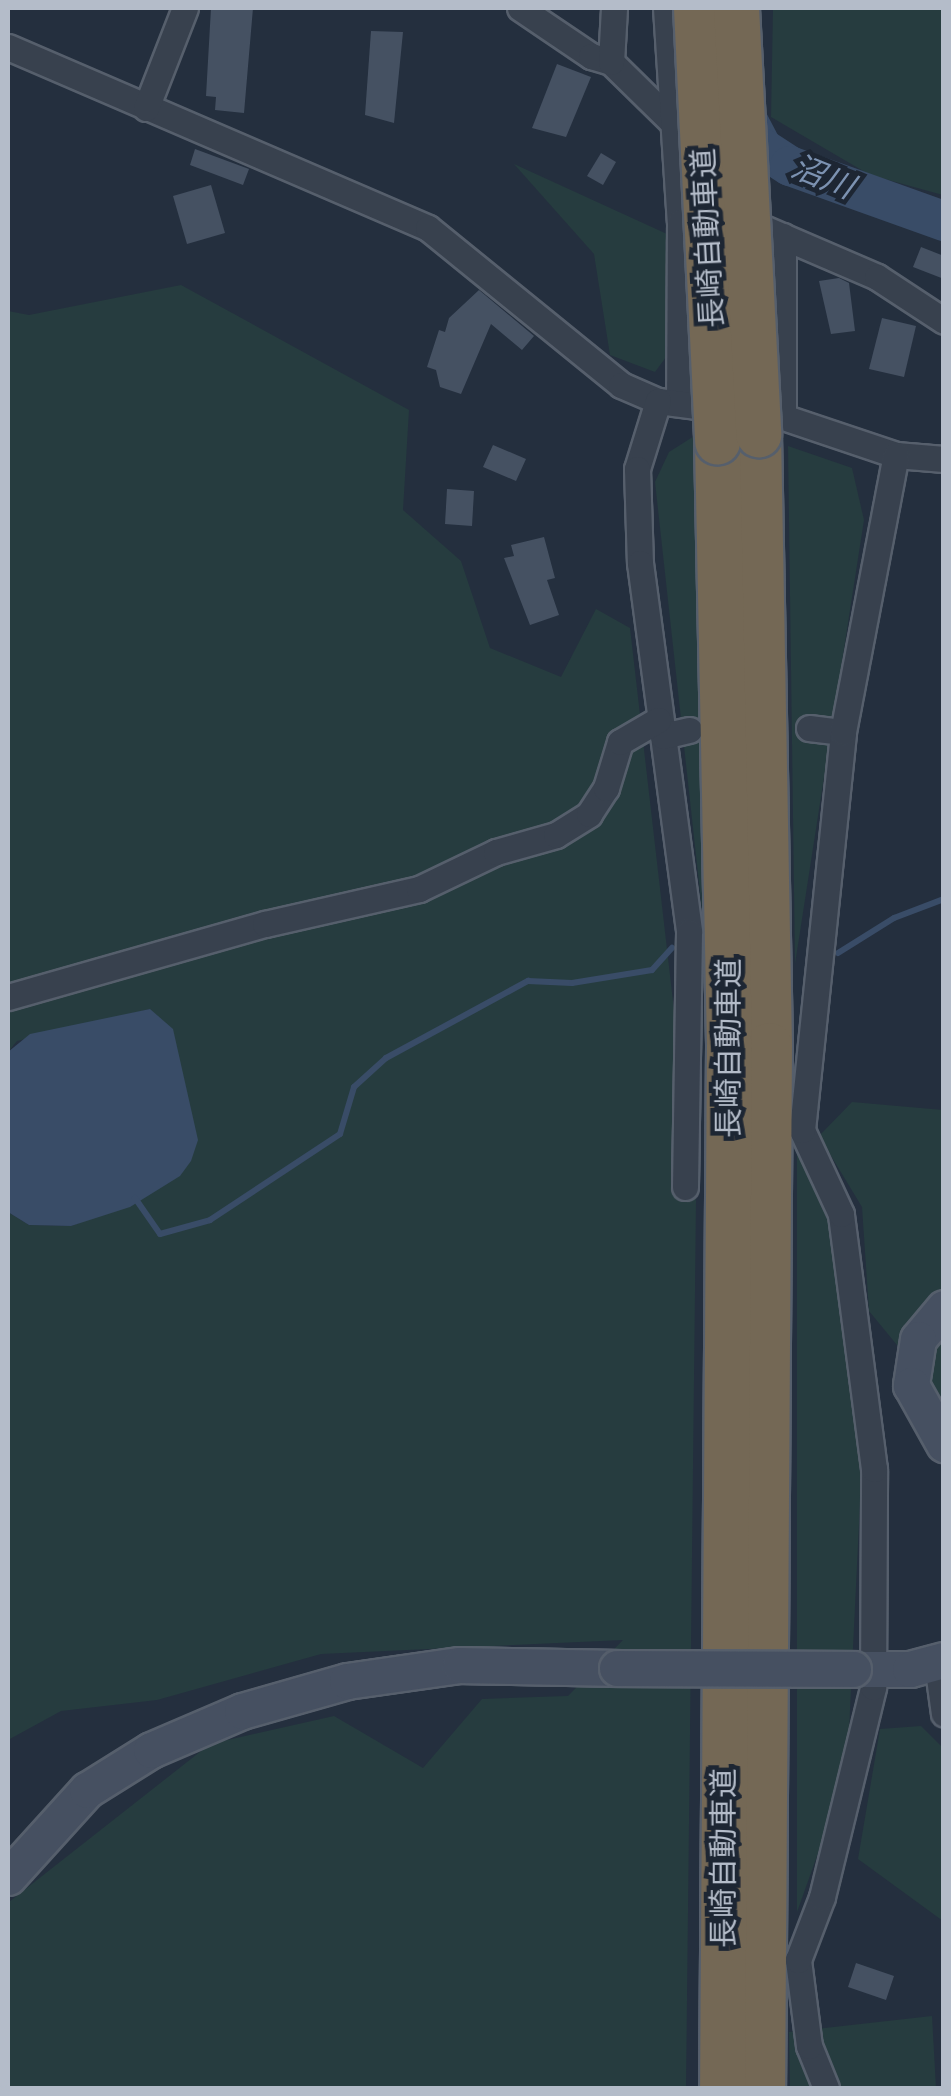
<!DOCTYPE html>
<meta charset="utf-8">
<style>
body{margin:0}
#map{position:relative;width:951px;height:2096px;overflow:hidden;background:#242f3e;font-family:Quicksand,"Noto Sans JP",sans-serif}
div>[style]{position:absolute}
.green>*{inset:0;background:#263c3f}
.water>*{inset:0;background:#394c67}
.stream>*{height:6px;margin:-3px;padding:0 3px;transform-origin:3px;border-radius:3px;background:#394c67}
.river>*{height:40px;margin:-20px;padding:0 20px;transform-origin:20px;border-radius:20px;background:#394c67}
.building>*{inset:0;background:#455162}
.roads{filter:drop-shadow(2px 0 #565f6c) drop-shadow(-2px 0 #565f6c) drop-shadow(0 2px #565f6c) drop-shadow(0 -2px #565f6c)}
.street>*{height:25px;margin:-12.5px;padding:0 12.5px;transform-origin:12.5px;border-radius:12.5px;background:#38414e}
.secondary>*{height:35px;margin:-17.5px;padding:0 17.5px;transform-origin:17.5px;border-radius:17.5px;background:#465061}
.highway>*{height:45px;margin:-22.5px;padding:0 22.5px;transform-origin:22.5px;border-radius:22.5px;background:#746855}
.bridges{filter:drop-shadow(2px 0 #565f6c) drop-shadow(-2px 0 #565f6c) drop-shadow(0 2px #565f6c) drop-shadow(0 -2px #565f6c)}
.secondary-bridge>*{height:35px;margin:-17.5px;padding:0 17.5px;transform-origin:17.5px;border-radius:17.5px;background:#465061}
.highway-bridge>*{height:45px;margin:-22.5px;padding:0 22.5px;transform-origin:22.5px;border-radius:22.5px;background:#746855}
span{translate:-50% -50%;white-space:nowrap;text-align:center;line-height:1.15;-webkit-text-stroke:9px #1d2633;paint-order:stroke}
.street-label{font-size:30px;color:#b4bcc9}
.water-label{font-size:32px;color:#7c92b1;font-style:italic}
.frame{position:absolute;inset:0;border:10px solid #b4bcc9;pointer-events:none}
</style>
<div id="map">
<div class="green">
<i style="clip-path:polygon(773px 8px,943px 8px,943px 195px,870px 175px,771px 117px)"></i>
<i style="clip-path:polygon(514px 164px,667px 234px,672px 349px,655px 372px,610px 355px,594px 254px)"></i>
<i style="clip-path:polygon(181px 285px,409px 410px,403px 510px,461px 561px,490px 648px,561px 677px,596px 609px,630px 628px,696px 1201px,686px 2088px,8px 2088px,9px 1902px,210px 1744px,334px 1716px,423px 1768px,482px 1699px,568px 1696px,623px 1640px,321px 1654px,157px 1700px,61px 1711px,8px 1740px,8px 1212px,29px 1225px,71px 1226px,137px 1201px,150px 1009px,17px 1041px,8px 1052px,8px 311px,29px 315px)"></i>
<i style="clip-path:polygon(699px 433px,702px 910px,655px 482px,669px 452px)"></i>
<i style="clip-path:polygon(788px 446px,852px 468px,864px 520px,795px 964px)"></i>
<i style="clip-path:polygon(852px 1102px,943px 1110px,943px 1401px,869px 1311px,862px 1207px,819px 1136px)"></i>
<i style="clip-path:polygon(797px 1152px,836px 1233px,861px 1482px,847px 1772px,797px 1912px)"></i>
<i style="clip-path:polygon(921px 1726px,943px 1748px,943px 1921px,858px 1859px,880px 1729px)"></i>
<i style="clip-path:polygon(932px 2016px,936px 2088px,790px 2088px,789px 2032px)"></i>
</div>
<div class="water">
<i style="clip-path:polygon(150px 1009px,173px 1029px,198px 1140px,191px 1161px,180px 1176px,130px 1207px,71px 1226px,29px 1225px,8px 1212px,8px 1052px,30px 1034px)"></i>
</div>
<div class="stream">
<i style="left:838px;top:953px;width:66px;rotate:-32deg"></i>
<i style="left:894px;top:918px;width:53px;rotate:-20.8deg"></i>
<i style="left:135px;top:1198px;width:44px;rotate:55.2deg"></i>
<i style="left:160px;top:1234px;width:52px;rotate:-15.6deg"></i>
<i style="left:210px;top:1220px;width:156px;rotate:-33.5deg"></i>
<i style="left:340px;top:1134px;width:49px;rotate:-73.4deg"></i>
<i style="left:354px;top:1087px;width:43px;rotate:-42.2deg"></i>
<i style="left:386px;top:1058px;width:162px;rotate:-28.5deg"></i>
<i style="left:528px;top:981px;width:44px;rotate:2.6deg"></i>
<i style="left:572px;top:983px;width:81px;rotate:-9.2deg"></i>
<i style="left:652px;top:970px;width:30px;rotate:-48deg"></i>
</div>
<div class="river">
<i style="left:738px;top:102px;width:52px;rotate:62.4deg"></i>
<i style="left:762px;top:148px;width:33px;rotate:33deg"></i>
<i style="left:790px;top:166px;width:164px;rotate:19.7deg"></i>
</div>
<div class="building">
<i style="clip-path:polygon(211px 8px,253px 8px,244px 113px,215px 110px,216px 97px,206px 96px)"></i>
<i style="clip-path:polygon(371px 31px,403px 32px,394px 123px,365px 115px)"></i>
<i style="clip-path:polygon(557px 64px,591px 77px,566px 137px,532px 128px)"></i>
<i style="clip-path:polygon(195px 149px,249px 169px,243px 185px,190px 165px)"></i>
<i style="clip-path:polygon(601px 153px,616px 162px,603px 185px,587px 176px)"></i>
<i style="clip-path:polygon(211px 185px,225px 233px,187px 244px,173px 196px)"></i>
<i style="clip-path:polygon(921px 247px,944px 256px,944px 279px,913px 267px)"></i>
<i style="clip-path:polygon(839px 278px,849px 283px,855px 331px,831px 334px,819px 281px)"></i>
<i style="clip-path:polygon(479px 290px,534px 336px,522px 350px,491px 324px,461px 394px,440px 387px,436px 370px,427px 367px,439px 330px,445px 332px,449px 318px)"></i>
<i style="clip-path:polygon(882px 318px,916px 326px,904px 377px,869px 369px)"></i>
<i style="clip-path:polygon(493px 445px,526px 459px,516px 481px,483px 467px)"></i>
<i style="clip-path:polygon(447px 489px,474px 491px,472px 526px,445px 524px)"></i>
<i style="clip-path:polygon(544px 537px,555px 578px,547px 580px,559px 615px,530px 625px,504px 558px,514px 556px,511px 545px)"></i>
<i style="clip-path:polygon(856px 1963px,894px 1976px,886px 2000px,848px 1987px)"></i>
</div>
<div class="roads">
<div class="street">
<i style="left:520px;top:8px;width:86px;rotate:34.1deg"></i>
<i style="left:591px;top:56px;width:21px;rotate:17deg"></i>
<i style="left:611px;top:62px;width:88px;rotate:44.5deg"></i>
<i style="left:666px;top:8px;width:214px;rotate:86.3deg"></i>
<i style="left:680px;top:222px;width:179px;rotate:90.3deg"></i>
<i style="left:8px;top:47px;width:457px;rotate:23.3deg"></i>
<i style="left:428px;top:228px;width:249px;rotate:39.1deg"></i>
<i style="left:621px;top:385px;width:40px;rotate:23.4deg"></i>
<i style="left:658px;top:401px;width:126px;rotate:7.3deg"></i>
<i style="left:783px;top:417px;width:119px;rotate:18.6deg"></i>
<i style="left:896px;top:455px;width:48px;rotate:4.8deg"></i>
<i style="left:611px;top:62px;width:54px;rotate:-86.8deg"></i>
<i style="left:146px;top:108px;width:107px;rotate:-68.7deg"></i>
<i style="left:740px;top:226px;width:21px;rotate:3deg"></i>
<i style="left:761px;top:227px;width:126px;rotate:23.3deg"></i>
<i style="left:877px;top:277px;width:80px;rotate:33.3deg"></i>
<i style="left:658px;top:401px;width:71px;rotate:107.2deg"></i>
<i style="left:637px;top:469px;width:94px;rotate:88.2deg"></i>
<i style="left:640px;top:563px;width:372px;rotate:82.4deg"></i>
<i style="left:689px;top:932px;width:255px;rotate:90.9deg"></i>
<i style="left:783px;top:417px;width:181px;rotate:-90deg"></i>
<i style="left:809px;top:728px;width:34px;rotate:7deg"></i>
<i style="left:663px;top:736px;width:27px;rotate:-13deg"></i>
<i style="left:8px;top:997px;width:267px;rotate:-15.9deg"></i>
<i style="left:265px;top:924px;width:158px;rotate:-12.8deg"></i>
<i style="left:419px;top:889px;width:85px;rotate:-25.7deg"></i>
<i style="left:496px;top:852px;width:62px;rotate:-15.8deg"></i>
<i style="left:556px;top:835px;width:39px;rotate:-32deg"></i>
<i style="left:589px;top:814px;width:31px;rotate:-57deg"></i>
<i style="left:606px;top:788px;width:48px;rotate:-73.1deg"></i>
<i style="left:620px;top:742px;width:44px;rotate:-30.1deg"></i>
<i style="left:937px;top:1663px;width:51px;rotate:82.2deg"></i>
<i style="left:826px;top:2088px;width:45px;rotate:-112deg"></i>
<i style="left:809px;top:2046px;width:87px;rotate:-97.3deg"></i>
<i style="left:798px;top:1960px;width:67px;rotate:-69.1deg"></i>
<i style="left:822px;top:1897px;width:216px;rotate:-76.3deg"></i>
<i style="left:873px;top:1687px;width:218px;rotate:-89.7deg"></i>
<i style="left:874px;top:1469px;width:257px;rotate:-97.4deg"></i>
<i style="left:841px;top:1214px;width:93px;rotate:-114.9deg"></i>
<i style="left:802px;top:1130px;width:400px;rotate:-84.1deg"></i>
<i style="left:843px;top:732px;width:282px;rotate:-79.2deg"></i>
</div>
<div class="secondary">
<i style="left:944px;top:1308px;width:40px;rotate:130deg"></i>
<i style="left:918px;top:1339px;width:47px;rotate:98.7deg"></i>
<i style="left:911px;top:1385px;width:68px;rotate:60.8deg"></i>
<i style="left:853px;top:1669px;width:57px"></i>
<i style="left:910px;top:1669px;width:35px;rotate:-15deg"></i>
<i style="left:8px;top:1877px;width:118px;rotate:-47.8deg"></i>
<i style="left:87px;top:1790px;width:75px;rotate:-32deg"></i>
<i style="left:151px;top:1750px;width:99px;rotate:-23.2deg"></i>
<i style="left:242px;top:1711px;width:109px;rotate:-15.9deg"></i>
<i style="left:347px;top:1681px;width:114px;rotate:-8.1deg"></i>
<i style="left:460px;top:1665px;width:157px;rotate:1.1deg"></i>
</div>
<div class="highway">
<i style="left:758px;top:434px;width:611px;rotate:88.97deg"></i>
<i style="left:769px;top:1045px;width:1043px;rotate:90.38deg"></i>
<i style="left:717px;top:441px;width:604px;rotate:88.86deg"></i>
<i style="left:729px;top:1045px;width:1043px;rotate:90.38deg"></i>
</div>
</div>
<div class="bridges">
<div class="secondary-bridge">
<i style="left:617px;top:1668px;width:236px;rotate:0.2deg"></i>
</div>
<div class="highway-bridge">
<i style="left:696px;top:8px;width:434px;rotate:87.2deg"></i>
<i style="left:736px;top:8px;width:427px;rotate:87deg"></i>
</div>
</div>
<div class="street-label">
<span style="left:707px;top:238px;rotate:-93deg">長崎自動車道</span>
<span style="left:728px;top:1048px;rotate:-90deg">長崎自動車道</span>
<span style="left:723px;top:1858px;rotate:-90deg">長崎自動車道</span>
</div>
<div class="water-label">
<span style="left:823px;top:176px;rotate:22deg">沼川</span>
</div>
<div class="frame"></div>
</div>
